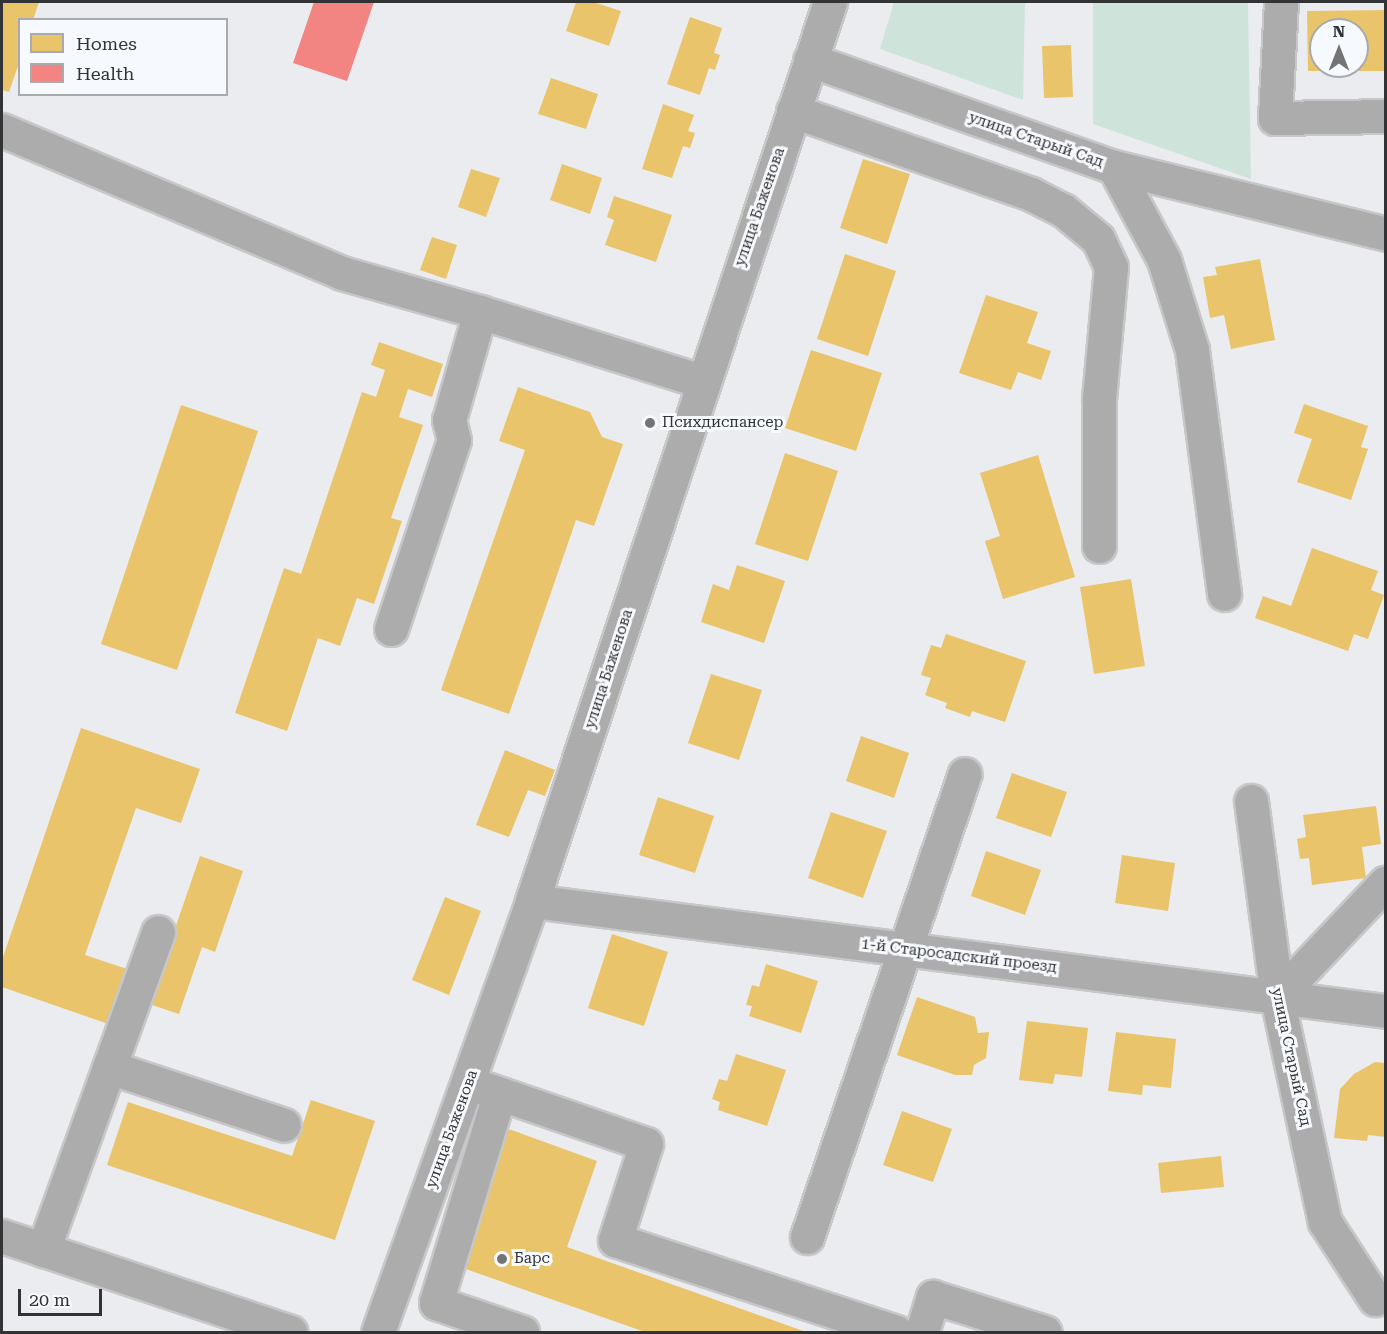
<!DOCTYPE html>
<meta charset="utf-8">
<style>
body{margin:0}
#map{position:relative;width:1387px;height:1334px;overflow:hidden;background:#ebecef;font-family:"Roboto Serif",serif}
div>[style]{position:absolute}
.green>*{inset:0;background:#cee3da}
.homes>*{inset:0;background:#e9c46a}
.health>*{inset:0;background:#f28482}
.roads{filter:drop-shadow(2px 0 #c7c7c9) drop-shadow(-2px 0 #c7c7c9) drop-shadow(0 2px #c7c7c9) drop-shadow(0 -2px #c7c7c9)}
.minor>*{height:33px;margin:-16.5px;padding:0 16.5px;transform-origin:16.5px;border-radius:16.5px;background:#adacad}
.dots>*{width:16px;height:16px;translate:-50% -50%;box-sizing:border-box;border:3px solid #f6f9fe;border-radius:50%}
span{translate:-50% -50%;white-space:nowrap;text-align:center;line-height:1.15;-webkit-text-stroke:6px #f6f9fe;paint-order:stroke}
.street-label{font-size:15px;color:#323335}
.poi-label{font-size:15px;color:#323335}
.left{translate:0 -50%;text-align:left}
.frame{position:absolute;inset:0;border:3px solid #323335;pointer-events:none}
.legend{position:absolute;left:18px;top:18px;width:210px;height:78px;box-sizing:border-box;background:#f6f9fe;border:2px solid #a8aaae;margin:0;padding:8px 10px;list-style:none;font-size:18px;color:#323335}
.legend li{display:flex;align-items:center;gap:12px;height:30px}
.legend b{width:30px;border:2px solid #a8aaae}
.north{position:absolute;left:1309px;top:18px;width:60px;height:60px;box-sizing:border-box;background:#f6f9fe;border:2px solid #a8aaae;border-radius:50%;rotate:0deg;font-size:16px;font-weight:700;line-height:24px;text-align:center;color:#323335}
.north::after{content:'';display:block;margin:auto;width:21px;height:27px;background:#737476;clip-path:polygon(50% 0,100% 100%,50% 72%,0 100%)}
.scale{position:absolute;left:18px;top:1289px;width:84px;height:27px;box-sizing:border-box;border:3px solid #323335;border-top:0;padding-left:8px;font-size:18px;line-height:21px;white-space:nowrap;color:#323335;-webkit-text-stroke:4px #f6f9fe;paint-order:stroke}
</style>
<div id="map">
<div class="green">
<i style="clip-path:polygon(894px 2px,1025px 2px,1023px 100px,880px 49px)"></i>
<i style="clip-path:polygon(1093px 2px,1248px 2px,1251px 179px,1093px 124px)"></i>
</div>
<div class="homes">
<i style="clip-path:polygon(2px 2px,39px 2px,33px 20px,20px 20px,20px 60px,9px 92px,2px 90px)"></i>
<i style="clip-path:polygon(576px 2px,593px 2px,621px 11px,609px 46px,566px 31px)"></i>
<i style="clip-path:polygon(evenodd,1386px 10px,1386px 71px,1308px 71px,1307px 11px,1386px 10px,1321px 30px,1357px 30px,1357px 66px,1321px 66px,1321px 30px)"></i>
<i style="clip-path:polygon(690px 17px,722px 28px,714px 53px,720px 55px,715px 70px,709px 68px,700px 95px,667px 84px)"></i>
<i style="clip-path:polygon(1071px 45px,1073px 97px,1044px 98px,1042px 46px)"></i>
<i style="clip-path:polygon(551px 78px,598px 94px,586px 129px,538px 114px)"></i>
<i style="clip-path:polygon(663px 104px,694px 115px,688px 131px,695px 133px,690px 148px,683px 146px,672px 178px,642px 169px)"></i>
<i style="clip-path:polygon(863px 159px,910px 174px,887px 244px,840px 228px)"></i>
<i style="clip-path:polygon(562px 164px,602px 178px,590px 214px,550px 200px)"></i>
<i style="clip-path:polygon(471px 169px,500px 178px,486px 217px,458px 207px)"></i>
<i style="clip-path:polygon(614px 196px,672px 215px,656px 262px,605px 245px,614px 220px,607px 217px)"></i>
<i style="clip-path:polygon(432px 237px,457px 245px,446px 279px,420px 270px)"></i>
<i style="clip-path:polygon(845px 254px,896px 271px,868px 356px,817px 339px)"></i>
<i style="clip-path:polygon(1260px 259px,1275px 340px,1231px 349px,1224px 315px,1210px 318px,1203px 277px,1217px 275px,1215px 267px)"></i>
<i style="clip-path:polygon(986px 295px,1038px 312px,1027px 343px,1051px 351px,1041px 380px,1018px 372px,1011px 390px,959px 373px)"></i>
<i style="clip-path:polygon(379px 342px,443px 364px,432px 397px,408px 389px,399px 417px,423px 425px,391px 518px,402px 521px,374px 604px,357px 598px,340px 646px,318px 638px,287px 731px,235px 713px,284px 568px,301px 574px,362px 392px,376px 397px,385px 370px,371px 365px)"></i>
<i style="clip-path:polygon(811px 350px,882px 373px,856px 451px,785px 428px)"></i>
<i style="clip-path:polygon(518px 387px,590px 412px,602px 437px,623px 444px,594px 526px,576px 520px,509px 714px,441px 690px,525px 450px,499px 441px)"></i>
<i style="clip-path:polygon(1304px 404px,1368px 426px,1361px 447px,1368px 449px,1351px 500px,1297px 482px,1312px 439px,1294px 433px)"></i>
<i style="clip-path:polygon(181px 405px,258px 431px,177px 670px,101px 644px)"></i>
<i style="clip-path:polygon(785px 453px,838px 471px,808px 561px,755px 544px)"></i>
<i style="clip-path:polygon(1038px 455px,1075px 577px,1003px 599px,985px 541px,1000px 536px,980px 473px)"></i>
<i style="clip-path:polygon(1312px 548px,1378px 571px,1371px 590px,1384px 595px,1368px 639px,1354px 634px,1348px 651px,1255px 618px,1263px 596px,1291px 606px)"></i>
<i style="clip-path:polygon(737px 565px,785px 581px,764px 643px,701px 622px,713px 584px,729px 590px)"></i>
<i style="clip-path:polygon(1131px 579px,1145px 666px,1094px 674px,1080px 587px)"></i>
<i style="clip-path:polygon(946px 634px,1026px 661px,1005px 722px,972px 711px,970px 717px,945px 708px,947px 703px,925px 695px,931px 678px,921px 675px,931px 645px,941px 648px)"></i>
<i style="clip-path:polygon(711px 674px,762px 690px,739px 760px,688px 743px)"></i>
<i style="clip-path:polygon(81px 728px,200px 769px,181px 823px,136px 808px,85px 955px,133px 971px,114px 1026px,2px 987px,2px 960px)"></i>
<i style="clip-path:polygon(861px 736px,909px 753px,894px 798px,846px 781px)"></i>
<i style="clip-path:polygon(505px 750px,555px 770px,545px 796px,528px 790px,509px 837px,476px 825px)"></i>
<i style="clip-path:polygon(1012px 773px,1067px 792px,1051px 837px,996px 818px)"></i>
<i style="clip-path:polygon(658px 797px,714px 816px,695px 873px,639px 855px)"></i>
<i style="clip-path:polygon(1376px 806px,1381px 844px,1362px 847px,1366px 878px,1312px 885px,1309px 858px,1300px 859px,1297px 839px,1306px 837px,1303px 815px)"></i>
<i style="clip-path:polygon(831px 812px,887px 831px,863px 898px,808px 878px)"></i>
<i style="clip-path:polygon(986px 851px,1041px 870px,1025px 915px,971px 896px)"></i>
<i style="clip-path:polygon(1122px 855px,1175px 863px,1168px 911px,1115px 903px)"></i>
<i style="clip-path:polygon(200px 856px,243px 871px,215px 952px,202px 947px,179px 1014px,149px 1004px)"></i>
<i style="clip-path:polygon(445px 897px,481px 911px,449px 995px,412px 980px)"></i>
<i style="clip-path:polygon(612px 934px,668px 952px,644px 1026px,588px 1008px)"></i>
<i style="clip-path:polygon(766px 964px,818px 981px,801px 1033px,749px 1016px,752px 1006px,746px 1005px,752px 985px,759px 987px)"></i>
<i style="clip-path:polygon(917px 997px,975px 1017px,978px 1033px,989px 1032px,986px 1058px,974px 1065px,972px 1075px,955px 1075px,897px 1055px)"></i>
<i style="clip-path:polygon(1027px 1021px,1088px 1028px,1082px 1077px,1055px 1074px,1053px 1084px,1019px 1080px)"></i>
<i style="clip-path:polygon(1116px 1032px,1176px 1039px,1171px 1088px,1143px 1085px,1142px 1095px,1108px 1091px)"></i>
<i style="clip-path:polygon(736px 1054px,786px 1070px,767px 1126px,718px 1110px,720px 1102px,712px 1099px,719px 1079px,727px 1081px)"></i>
<i style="clip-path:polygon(1375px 1062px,1386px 1063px,1386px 1137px,1368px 1135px,1367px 1141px,1334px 1138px,1340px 1089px,1354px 1074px)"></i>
<i style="clip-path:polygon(311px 1100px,375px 1121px,335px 1240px,107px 1165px,128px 1102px,292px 1156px)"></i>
<i style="clip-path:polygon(902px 1111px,952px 1129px,933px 1182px,883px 1165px)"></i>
<i style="clip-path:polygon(506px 1128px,597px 1161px,567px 1247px,806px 1332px,645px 1332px,457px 1266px)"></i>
<i style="clip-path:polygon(1221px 1156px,1224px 1187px,1161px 1193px,1158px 1163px)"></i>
</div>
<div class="health">
<i style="clip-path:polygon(314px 2px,374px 2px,347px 81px,293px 63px)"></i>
</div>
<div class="roads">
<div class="minor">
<i style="left:1281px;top:2px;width:116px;rotate:93deg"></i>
<i style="left:1275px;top:118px;width:111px;rotate:-1deg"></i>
<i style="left:810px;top:60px;width:322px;rotate:19.4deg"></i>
<i style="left:1114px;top:167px;width:106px;rotate:61.7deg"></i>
<i style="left:1164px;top:260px;width:94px;rotate:72.7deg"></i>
<i style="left:1192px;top:350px;width:246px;rotate:82.5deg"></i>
<i style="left:793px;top:111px;width:252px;rotate:19.2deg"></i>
<i style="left:1031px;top:194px;width:36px;rotate:27deg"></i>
<i style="left:1063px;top:210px;width:45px;rotate:39.6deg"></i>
<i style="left:1098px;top:239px;width:31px;rotate:65deg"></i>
<i style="left:1111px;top:267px;width:134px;rotate:95.2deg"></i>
<i style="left:1099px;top:400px;width:146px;rotate:90deg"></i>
<i style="left:2px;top:130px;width:369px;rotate:22.8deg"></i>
<i style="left:342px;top:273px;width:143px;rotate:15.8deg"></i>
<i style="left:480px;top:312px;width:232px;rotate:17.3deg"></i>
<i style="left:1114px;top:167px;width:280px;rotate:13.8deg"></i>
<i style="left:391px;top:629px;width:199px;rotate:-71.6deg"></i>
<i style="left:454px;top:440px;width:21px;rotate:-104deg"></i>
<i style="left:449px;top:420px;width:112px;rotate:-74deg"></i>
<i style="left:1251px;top:801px;width:198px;rotate:82.4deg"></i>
<i style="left:1277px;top:997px;width:230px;rotate:78deg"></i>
<i style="left:1325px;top:1222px;width:92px;rotate:57deg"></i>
<i style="left:532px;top:901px;width:861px;rotate:7.34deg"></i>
<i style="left:1277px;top:997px;width:158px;rotate:-46.5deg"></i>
<i style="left:109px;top:1067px;width:184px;rotate:18.3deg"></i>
<i style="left:469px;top:1083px;width:187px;rotate:19deg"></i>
<i style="left:646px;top:1144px;width:101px;rotate:107.9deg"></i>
<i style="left:615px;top:1240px;width:296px;rotate:18.1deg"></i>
<i style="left:499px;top:1095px;width:217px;rotate:106.9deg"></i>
<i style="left:436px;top:1303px;width:91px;rotate:18.6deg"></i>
<i style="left:2px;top:1236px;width:304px;rotate:18.4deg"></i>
<i style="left:807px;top:1237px;width:489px;rotate:-71.2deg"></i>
<i style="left:43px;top:1250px;width:338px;rotate:-70.1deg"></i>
<i style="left:378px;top:1332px;width:458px;rotate:-70.3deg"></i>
<i style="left:532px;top:901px;width:947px;rotate:-71.66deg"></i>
<i style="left:922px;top:1332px;width:37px;rotate:-73deg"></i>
<i style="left:933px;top:1297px;width:117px;rotate:17.4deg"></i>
</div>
</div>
<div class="dots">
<i style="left:650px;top:423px;background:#737476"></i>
<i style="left:502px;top:1259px;background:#737476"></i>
</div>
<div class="street-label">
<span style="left:1036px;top:140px;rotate:19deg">улица Старый Сад</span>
<span style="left:760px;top:207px;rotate:-71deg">улица Баженова</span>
<span style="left:609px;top:669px;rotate:-72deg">улица Баженова</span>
<span style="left:959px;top:956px;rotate:7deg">1-й Старосадский проезд</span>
<span style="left:1291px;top:1057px;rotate:78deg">улица Старый Сад</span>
<span style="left:452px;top:1129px;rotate:-70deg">улица Баженова</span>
</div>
<div class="poi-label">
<span class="left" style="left:662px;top:423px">Психдиспансер</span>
<span class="left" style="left:514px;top:1259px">Барс</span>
</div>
<div class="frame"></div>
<ul class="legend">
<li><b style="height:16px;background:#e9c46a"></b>Homes</li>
<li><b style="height:16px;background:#f28482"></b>Health</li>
</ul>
<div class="north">N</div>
<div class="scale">20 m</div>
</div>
